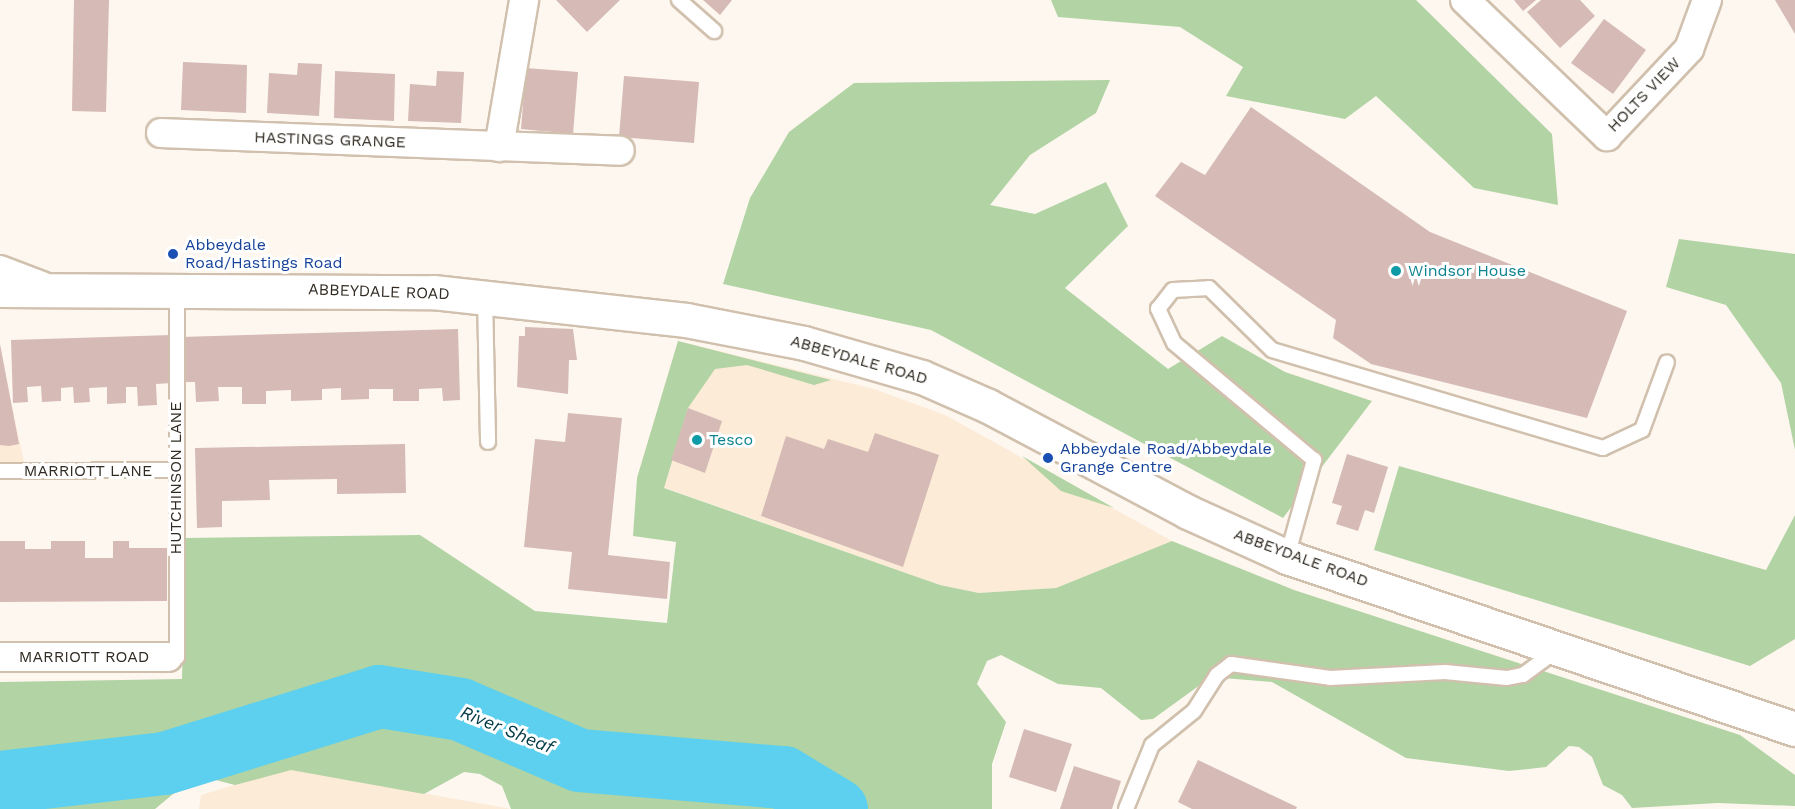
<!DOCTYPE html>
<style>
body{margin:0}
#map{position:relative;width:1795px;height:809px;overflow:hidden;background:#fef7f0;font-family:"Work Sans",sans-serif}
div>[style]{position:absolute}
.built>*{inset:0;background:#fcebd6}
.green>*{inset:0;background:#b2d3a4}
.river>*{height:63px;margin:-31.5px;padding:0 31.5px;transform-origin:31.5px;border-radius:31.5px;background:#5cd0ee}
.building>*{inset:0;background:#d5bab6}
.roads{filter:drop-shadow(2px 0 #d0c0ad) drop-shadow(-2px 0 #d0c0ad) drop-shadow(0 2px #d0c0ad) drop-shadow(0 -2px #d0c0ad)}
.lane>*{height:14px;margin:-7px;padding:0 7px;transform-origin:7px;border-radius:7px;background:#fff}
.street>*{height:28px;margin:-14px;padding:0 14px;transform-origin:14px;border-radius:14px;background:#fff}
.primary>*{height:33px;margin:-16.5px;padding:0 16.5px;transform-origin:16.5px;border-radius:16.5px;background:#fff}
.dots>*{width:16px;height:16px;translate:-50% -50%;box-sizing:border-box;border:3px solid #fff;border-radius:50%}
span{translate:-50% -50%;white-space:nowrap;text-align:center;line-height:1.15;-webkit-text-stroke:6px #fff;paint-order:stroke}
.street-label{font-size:16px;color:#312b23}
.transit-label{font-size:16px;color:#164399}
.left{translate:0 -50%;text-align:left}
.culture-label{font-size:16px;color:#0d838f}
.water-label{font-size:18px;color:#003844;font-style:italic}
</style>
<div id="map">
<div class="built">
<i style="clip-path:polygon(678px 341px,874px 389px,945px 415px,1172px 541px,1056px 588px,979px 593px,940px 585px,637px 478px)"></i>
<i style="clip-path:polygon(0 351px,26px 471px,0 471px)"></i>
<i style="clip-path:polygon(288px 769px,511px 809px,199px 809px,201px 795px)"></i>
</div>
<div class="green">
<i style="clip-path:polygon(1051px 0,1416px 0,1552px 134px,1558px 205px,1474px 188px,1376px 96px,1345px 119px,1226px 96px,1243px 67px,1180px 27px,1058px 17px)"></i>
<i style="clip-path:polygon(1110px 80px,1096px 113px,1030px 155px,990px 205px,1035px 214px,1106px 182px,1128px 226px,1065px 288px,1168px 369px,1222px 336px,1285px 372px,1372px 401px,1283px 518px,931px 330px,723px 284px,750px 198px,789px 132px,854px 83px)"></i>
<i style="clip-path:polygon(1679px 239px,1795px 254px,1795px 450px,1781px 383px,1726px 305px,1666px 287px)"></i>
<i style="clip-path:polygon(678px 341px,831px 380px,814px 385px,747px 365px,715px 369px,688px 408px,664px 488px,940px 585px,979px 593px,1056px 588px,1172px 541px,1294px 590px,1740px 735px,1795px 775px,1795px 806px,1718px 803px,1632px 808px,1622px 795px,1603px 785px,1592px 757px,1579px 747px,1569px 746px,1546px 767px,1509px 771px,1406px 758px,1272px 682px,1211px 677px,1153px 719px,1141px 720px,1101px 688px,1058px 684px,1001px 655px,987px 661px,977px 684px,1006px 722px,992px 764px,992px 809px,511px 809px,502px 786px,480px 774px,464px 772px,424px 794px,291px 770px,235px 785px,196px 775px,155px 809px,0 809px,0 682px,182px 679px,185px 538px,420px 535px,535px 611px,667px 623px,676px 542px,633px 536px,637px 478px)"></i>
<i style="clip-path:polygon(1022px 456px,1114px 508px,1061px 491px)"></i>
<i style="clip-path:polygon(1399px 466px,1766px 570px,1795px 515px,1795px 639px,1750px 666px,1374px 550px)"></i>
</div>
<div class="river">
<i style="left:0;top:782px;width:165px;rotate:-6.6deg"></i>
<i style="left:164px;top:763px;width:225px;rotate:-17.3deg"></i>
<i style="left:379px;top:696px;width:82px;rotate:9.1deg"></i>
<i style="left:460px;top:709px;width:129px;rotate:23.2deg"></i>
<i style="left:579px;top:760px;width:205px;rotate:4.8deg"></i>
<i style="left:783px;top:777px;width:62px;rotate:31.1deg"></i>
</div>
<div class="building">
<i style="clip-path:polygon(74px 0,109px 0,106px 112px,72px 111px)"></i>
<i style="clip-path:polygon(556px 0,620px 0,587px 32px)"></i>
<i style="clip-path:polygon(703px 0,732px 0,720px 15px)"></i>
<i style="clip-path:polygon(1514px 0,1536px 0,1523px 11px)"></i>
<i style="clip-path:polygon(1541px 0,1580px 0,1595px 16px,1560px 48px,1527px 12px)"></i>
<i style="clip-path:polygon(1775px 0,1795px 0,1795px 34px)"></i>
<i style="clip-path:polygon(1604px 19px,1646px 50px,1613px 94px,1571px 63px)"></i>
<i style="clip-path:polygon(183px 62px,247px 65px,246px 113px,181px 110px)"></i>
<i style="clip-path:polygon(298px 63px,322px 64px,319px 116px,267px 113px,269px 73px,297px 75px)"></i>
<i style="clip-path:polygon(526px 68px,578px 72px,573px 134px,521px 129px)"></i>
<i style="clip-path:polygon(335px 71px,395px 74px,394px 121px,334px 118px)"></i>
<i style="clip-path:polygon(437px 71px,464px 72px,461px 123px,408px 121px,410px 84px,436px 86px)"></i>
<i style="clip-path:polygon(624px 76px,699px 82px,694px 143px,619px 137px)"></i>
<i style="clip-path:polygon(1251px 107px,1430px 232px,1627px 311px,1587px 418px,1371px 364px,1333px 338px,1336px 320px,1155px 196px,1181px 162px,1205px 175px)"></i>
<i style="clip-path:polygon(525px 327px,573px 329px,577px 360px,569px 360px,568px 394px,517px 387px,519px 336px,525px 336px)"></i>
<i style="clip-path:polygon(458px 329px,460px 400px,443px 401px,442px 388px,419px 389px,419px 401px,393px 401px,393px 389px,369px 389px,369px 399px,341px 400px,341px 388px,322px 389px,322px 400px,291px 401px,291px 390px,266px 391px,266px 404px,242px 404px,242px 387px,218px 387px,219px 401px,196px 402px,195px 382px,182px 382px,180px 337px)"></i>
<i style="clip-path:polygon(171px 335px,172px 383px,156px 384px,157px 405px,138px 406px,137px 387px,126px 387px,126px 403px,107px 404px,107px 387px,89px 388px,90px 402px,74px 403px,73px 387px,61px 388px,61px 401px,42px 402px,41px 386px,27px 387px,28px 402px,13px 403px,11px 340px)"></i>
<i style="clip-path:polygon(0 344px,19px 444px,9px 446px,0 445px)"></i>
<i style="clip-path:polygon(688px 408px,722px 421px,705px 473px,671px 460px)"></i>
<i style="clip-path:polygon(568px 413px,622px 418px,608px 555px,670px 562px,667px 599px,568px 589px,572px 552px,524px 547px,535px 439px,565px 442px)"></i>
<i style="clip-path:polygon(875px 433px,939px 455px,903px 567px,761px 516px,786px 436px,824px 449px,828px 439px,868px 452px)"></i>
<i style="clip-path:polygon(405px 444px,406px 493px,337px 494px,337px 479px,269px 480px,270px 500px,222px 501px,222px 527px,197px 528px,195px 448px)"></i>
<i style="clip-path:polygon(1347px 454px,1388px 467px,1374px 513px,1365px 510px,1358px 531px,1336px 524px,1342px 506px,1332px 503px)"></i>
<i style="clip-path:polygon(0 541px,25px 541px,25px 549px,51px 549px,51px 541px,85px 541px,85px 558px,113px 558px,113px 541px,129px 541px,129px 548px,167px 548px,167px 601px,0 602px)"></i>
<i style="clip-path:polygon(1024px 729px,1072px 744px,1056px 792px,1009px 777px)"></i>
<i style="clip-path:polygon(1198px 760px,1297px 807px,1296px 809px,1192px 809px,1178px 802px)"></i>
<i style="clip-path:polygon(1074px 766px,1121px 781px,1112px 809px,1060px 809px)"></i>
</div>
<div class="roads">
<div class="lane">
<i style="left:679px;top:0;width:47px;rotate:41.5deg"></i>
<i style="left:485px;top:296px;width:146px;rotate:88.8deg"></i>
<i style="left:0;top:471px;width:176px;rotate:-0.3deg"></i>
<i style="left:1287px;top:557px;width:101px;rotate:-74.4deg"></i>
<i style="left:1314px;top:460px;width:182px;rotate:-140.1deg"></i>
<i style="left:1174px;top:343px;width:38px;rotate:-115deg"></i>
<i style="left:1158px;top:309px;width:24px;rotate:-52deg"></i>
<i style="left:1173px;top:290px;width:36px;rotate:-3deg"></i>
<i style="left:1209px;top:288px;width:88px;rotate:44.5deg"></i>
<i style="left:1272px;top:350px;width:345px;rotate:16.5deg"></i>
<i style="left:1603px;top:448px;width:43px;rotate:-24.8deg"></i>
<i style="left:1642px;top:430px;width:72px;rotate:-69.8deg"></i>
<i style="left:169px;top:657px;width:8px"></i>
<i style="left:177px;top:657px;width:366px;rotate:-90deg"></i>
<i style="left:1126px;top:809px;width:69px;rotate:-67.9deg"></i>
<i style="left:1152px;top:745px;width:54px;rotate:-39deg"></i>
<i style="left:1194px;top:711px;width:43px;rotate:-57.4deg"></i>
<i style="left:1217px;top:675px;width:18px;rotate:-38deg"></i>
<i style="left:1231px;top:664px;width:100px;rotate:8deg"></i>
<i style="left:1330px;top:678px;width:115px;rotate:-3deg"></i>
<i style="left:1445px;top:672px;width:62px;rotate:5.5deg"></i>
<i style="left:1507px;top:678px;width:16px;rotate:-11deg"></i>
<i style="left:1523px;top:675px;width:42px;rotate:-36.3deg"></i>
</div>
<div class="street">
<i style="left:1465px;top:0;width:197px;rotate:43.8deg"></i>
<i style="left:1607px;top:136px;width:120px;rotate:-46.7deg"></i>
<i style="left:1689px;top:49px;width:52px;rotate:-69.8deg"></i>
<i style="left:161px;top:133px;width:459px;rotate:2.2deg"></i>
<i style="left:499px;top:147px;width:149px;rotate:-80.3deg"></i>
<i style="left:0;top:270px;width:45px;rotate:20.9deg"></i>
<i style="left:0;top:657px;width:168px"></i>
</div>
<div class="primary">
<i style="left:0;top:290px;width:433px;rotate:0.3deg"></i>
<i style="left:433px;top:292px;width:255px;rotate:6.3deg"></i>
<i style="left:686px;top:320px;width:120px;rotate:11deg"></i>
<i style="left:804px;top:343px;width:123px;rotate:16.1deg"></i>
<i style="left:922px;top:377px;width:72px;rotate:23.7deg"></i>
<i style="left:988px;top:406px;width:226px;rotate:27.9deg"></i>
<i style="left:1188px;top:512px;width:109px;rotate:24.4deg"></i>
<i style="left:1287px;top:557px;width:536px;rotate:18.71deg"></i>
</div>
</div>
<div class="dots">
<i style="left:173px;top:254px;background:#1a4fb4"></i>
<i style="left:1396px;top:271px;background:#0f9aa8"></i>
<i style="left:697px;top:440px;background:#0f9aa8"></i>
<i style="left:1048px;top:458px;background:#1a4fb4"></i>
</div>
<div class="street-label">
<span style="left:1644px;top:95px;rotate:-46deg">HOLTS VIEW</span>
<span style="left:330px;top:140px;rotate:2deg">HASTINGS GRANGE</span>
<span style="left:379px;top:292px;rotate:2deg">ABBEYDALE ROAD</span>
<span style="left:859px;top:360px;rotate:16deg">ABBEYDALE ROAD</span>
<span style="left:88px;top:471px">MARRIOTT LANE</span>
<span style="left:176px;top:478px;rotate:-90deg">HUTCHINSON LANE</span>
<span style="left:1301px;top:558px;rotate:20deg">ABBEYDALE ROAD</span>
<span style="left:84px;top:657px">MARRIOTT ROAD</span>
</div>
<div class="transit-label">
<span class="left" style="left:185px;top:254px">Abbeydale<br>Road/Hastings Road</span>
<span class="left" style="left:1060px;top:458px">Abbeydale Road/Abbeydale<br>Grange Centre</span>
</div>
<div class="culture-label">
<span class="left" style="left:1408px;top:271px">Windsor House</span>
<span class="left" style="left:709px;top:440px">Tesco</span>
</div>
<div class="water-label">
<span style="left:507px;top:730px;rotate:22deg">River Sheaf</span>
</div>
</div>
